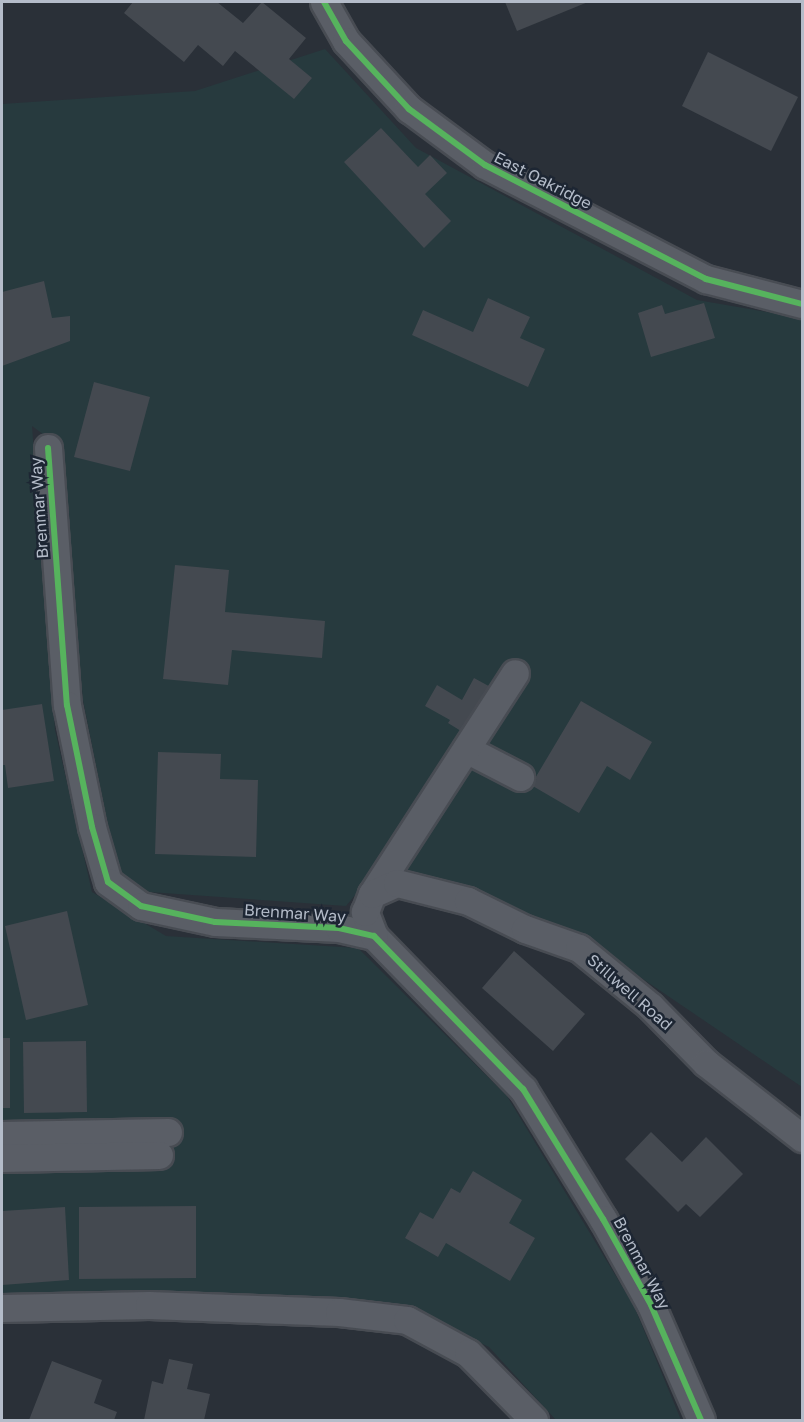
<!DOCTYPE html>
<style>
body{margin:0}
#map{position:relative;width:804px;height:1422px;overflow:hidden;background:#2a3038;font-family:"Golos Text",sans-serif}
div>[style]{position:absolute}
.green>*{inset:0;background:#273a3e}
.building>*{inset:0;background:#444950}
.roads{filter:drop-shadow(2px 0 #484c53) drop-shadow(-2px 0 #484c53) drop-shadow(0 2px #484c53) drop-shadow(0 -2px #484c53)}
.street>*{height:27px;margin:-13.5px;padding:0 13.5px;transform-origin:13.5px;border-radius:13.5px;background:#5a5e66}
.cycleway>*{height:6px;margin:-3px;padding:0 3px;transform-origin:3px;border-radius:3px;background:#56b35d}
span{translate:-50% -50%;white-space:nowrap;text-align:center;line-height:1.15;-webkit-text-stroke:5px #1d2633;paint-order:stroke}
.street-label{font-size:16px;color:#b4bcc9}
.frame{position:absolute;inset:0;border:3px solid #b4bcc9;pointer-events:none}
</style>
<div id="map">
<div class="green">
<i style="clip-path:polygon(325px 49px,416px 148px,697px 300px,802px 318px,802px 1087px,587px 941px,377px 869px,346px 906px,149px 892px,117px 870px,83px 700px,59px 446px,32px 426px,55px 730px,92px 892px,166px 936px,358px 948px,507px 1096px,634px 1306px,681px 1420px,556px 1420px,489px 1347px,413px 1311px,2px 1300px,2px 104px,195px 91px)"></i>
</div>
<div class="building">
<i style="clip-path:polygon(133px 2px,217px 2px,243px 23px,262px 2px,306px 38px,289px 59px,312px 78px,294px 99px,235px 51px,223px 66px,198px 45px,184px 62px,124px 13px)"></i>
<i style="clip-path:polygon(505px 2px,588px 2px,517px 31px)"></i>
<i style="clip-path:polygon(708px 52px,798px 97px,771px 151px,682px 106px)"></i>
<i style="clip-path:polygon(381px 128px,418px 167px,430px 155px,447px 173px,425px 194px,451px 221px,424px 248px,344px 162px)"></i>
<i style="clip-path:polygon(44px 281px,52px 318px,70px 316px,70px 341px,2px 366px,2px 292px)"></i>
<i style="clip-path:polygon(488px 298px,530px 317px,520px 338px,545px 349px,528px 387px,412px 335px,423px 310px,473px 332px)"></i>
<i style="clip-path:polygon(704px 303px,715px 338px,651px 357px,638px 313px,662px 305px,665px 314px)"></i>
<i style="clip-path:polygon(94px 382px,150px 397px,130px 471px,74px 457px)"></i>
<i style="clip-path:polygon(175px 565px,229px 570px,225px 612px,325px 621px,322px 658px,232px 650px,228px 685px,163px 679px)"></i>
<i style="clip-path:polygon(474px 678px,496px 690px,469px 736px,448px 723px,450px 720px,425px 706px,437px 685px,462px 700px)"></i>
<i style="clip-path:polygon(581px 701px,652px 742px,630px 780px,607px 766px,579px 813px,531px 785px)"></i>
<i style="clip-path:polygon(42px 704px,54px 781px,8px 788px,5px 765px,2px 765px,2px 710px)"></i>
<i style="clip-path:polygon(158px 752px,221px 754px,220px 779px,258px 780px,256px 857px,155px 854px)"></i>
<i style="clip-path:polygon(67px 911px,88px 1005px,26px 1020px,5px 926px)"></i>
<i style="clip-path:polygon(514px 951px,585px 1014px,553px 1051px,482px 988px)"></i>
<i style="clip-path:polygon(2px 1038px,10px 1038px,10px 1108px,2px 1108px)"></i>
<i style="clip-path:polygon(86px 1041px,87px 1112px,24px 1113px,23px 1042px)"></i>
<i style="clip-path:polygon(651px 1132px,682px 1162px,706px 1137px,743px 1174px,700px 1217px,686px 1204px,678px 1212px,625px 1159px)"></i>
<i style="clip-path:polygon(473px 1171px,522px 1200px,509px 1223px,535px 1238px,510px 1281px,446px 1243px,438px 1257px,405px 1238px,420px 1212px,433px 1219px,451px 1188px,460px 1193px)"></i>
<i style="clip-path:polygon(196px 1206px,196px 1278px,79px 1279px,79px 1207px)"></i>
<i style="clip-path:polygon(65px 1207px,69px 1280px,2px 1285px,2px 1211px)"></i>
<i style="clip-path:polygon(169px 1359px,193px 1364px,187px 1389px,210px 1394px,204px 1420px,144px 1420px,152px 1381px,163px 1384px)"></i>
<i style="clip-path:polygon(52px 1361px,102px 1380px,94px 1403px,117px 1412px,114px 1420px,29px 1420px)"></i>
</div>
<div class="roads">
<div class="street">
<i style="left:324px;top:2px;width:45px;rotate:60.6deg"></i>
<i style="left:346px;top:41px;width:93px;rotate:47.2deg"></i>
<i style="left:409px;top:109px;width:94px;rotate:36.4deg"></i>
<i style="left:485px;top:165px;width:249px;rotate:27.3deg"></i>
<i style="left:706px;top:279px;width:99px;rotate:14.6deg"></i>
<i style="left:48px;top:448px;width:258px;rotate:85.8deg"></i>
<i style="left:67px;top:705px;width:125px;rotate:78.4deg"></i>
<i style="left:92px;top:827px;width:57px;rotate:73.8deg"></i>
<i style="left:108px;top:882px;width:41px;rotate:36deg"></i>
<i style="left:141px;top:906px;width:76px;rotate:12.2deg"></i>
<i style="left:215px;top:922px;width:124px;rotate:2.8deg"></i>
<i style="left:339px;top:928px;width:36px;rotate:13deg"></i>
<i style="left:374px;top:936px;width:214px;rotate:45.8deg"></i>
<i style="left:523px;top:1089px;width:153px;rotate:58.4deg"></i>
<i style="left:603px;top:1219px;width:98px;rotate:60.8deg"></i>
<i style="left:651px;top:1305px;width:125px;rotate:66.5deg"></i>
<i style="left:466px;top:749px;width:61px;rotate:27.4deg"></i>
<i style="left:372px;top:894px;width:263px;rotate:-57.1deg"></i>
<i style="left:374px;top:936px;width:26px;rotate:-111deg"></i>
<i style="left:365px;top:912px;width:19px;rotate:-69deg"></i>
<i style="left:372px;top:894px;width:27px;rotate:-24deg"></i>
<i style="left:397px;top:883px;width:73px;rotate:14.2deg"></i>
<i style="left:468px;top:901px;width:64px;rotate:26.2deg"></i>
<i style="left:525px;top:929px;width:57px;rotate:19.4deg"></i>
<i style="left:579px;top:948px;width:92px;rotate:39.2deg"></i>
<i style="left:650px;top:1006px;width:80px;rotate:45.5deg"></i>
<i style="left:706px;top:1063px;width:122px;rotate:38deg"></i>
<i style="left:2px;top:1135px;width:166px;rotate:-1deg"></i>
<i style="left:2px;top:1158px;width:157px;rotate:-1.1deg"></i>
<i style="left:2px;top:1308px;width:147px;rotate:-1.2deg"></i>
<i style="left:149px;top:1305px;width:190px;rotate:2.1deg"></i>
<i style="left:339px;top:1312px;width:68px;rotate:6.7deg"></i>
<i style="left:407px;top:1320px;width:69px;rotate:28.4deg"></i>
<i style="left:468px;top:1353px;width:94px;rotate:45.4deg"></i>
</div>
</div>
<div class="cycleway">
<i style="left:324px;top:2px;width:45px;rotate:60.6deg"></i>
<i style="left:346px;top:41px;width:93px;rotate:47.2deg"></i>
<i style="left:409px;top:109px;width:94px;rotate:36.4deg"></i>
<i style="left:485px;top:165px;width:249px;rotate:27.3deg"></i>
<i style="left:706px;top:279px;width:99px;rotate:14.6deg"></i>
<i style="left:48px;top:448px;width:258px;rotate:85.8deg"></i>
<i style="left:67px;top:705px;width:125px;rotate:78.4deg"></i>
<i style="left:92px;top:827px;width:57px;rotate:73.8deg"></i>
<i style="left:108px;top:882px;width:41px;rotate:36deg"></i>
<i style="left:141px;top:906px;width:76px;rotate:12.2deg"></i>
<i style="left:215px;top:922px;width:124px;rotate:2.8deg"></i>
<i style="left:339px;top:928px;width:36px;rotate:13deg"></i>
<i style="left:374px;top:936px;width:214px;rotate:45.8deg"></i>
<i style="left:523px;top:1089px;width:153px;rotate:58.4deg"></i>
<i style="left:603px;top:1219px;width:98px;rotate:60.8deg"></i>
<i style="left:651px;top:1305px;width:125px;rotate:66.5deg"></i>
</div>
<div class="street-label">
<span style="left:543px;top:180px;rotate:27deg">East Oakridge</span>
<span style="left:39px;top:508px;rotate:-94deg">Brenmar Way</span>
<span style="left:295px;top:913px;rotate:4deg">Brenmar Way</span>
<span style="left:630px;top:992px;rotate:41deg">Stillwell Road</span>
<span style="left:642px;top:1263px;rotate:62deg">Brenmar Way</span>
</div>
<div class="frame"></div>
</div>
